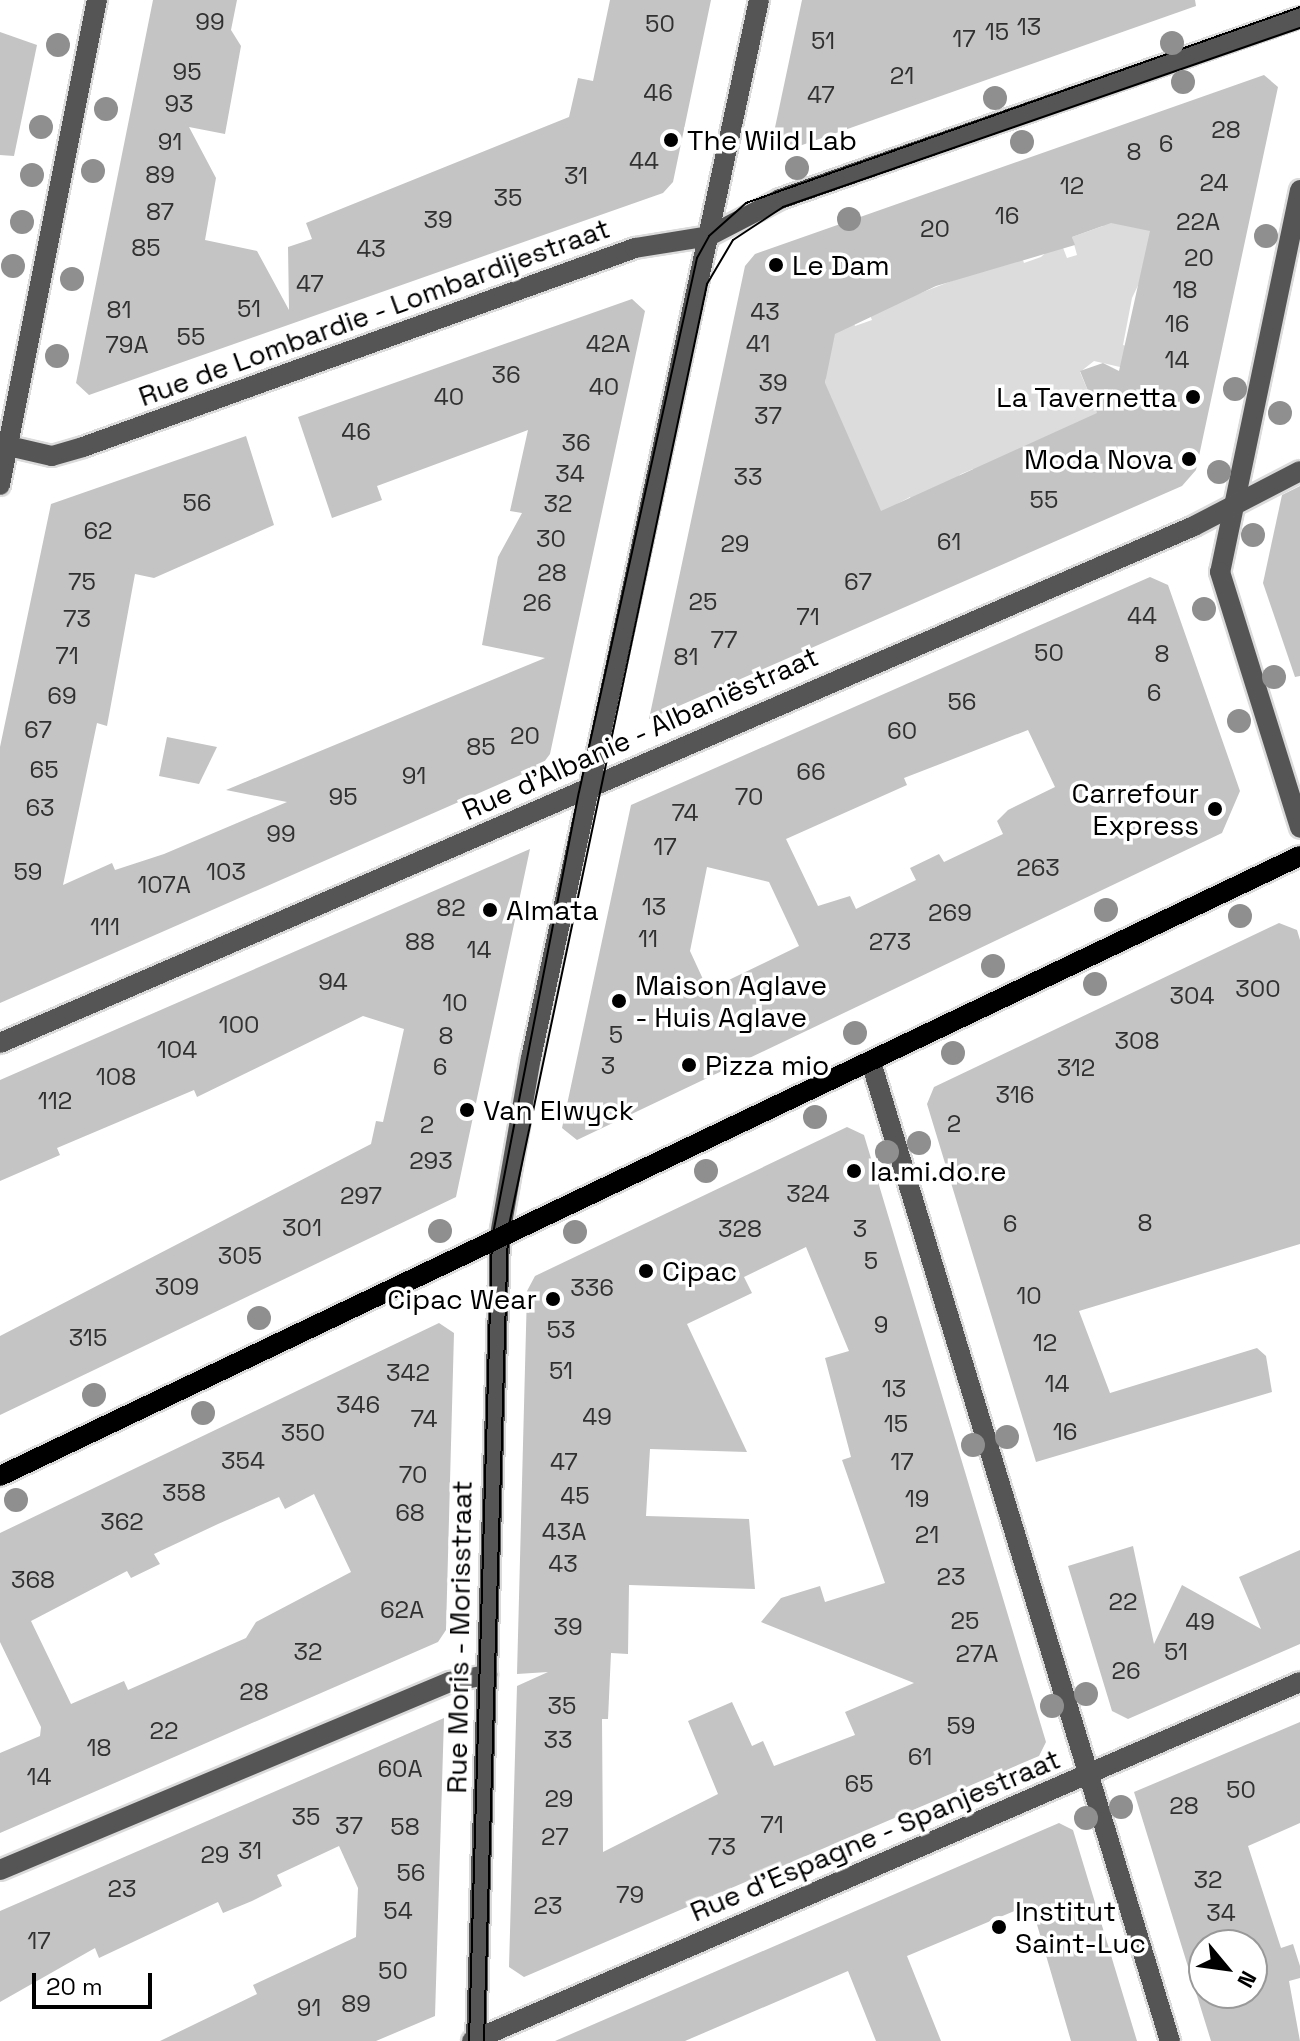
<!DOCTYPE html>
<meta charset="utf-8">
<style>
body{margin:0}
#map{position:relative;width:1300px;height:2041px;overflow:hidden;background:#fff;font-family:"Space Grotesk",sans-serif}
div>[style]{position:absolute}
.green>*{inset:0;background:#dcdcdc}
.building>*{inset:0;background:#c4c4c4}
.roads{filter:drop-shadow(2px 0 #dbdbdb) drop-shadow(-2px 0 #dbdbdb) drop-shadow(0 2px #dbdbdb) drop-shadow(0 -2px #dbdbdb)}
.minor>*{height:20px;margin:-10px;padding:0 10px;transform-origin:10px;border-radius:10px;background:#555}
.major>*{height:20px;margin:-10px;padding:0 10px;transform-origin:10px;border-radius:10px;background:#000}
.tram>*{height:2px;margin:-1px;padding:0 1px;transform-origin:1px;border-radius:1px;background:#000}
.trees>*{width:24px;height:24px;margin:-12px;border-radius:50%;background:#8f8f8f}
.dots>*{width:22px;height:22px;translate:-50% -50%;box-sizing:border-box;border:4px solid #fff;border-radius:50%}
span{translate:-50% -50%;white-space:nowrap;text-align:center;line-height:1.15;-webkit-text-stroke:7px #fff;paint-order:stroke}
.number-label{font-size:24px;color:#313131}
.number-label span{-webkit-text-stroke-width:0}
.poi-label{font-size:28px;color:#000}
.left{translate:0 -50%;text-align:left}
.right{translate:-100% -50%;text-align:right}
.street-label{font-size:28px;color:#000}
.north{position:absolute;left:1188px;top:1929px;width:80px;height:80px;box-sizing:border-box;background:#fff;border:2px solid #999;border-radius:50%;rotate:119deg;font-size:22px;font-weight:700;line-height:32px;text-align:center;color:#000}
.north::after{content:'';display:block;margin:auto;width:28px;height:36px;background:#000;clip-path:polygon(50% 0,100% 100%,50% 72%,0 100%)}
.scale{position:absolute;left:32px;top:1973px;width:120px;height:36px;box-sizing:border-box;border:4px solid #000;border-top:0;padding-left:10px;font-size:24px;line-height:28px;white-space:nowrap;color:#000;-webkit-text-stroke:6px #fff;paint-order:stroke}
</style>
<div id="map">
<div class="green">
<i style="clip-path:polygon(1101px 218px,1163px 233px,1132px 298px,1123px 345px,1137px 349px,1133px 370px,1094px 361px,1080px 372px,1101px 422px,979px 483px,973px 469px,961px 474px,917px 511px,910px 497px,897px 504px,902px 517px,759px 480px,820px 410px,826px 378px,819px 325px,852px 318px,855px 326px,872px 320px,869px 313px,1021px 254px,1024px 263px,1041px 257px,1060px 240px,1067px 258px,1077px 255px,1072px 237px,1103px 226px)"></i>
</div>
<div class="building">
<i style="clip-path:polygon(153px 0,237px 0,231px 30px,241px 46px,225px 134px,189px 127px,216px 178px,205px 240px,257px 251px,289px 310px,288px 247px,312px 239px,306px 223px,569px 117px,578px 78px,593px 81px,610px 0,711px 0,673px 182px,663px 193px,89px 395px,76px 383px)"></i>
<i style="clip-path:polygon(802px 0,1195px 0,1196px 6px,788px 150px,773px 137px)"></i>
<i style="clip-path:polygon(0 32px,37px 45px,14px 156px,0 155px)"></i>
<i style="clip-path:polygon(evenodd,1264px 75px,1278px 87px,1196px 470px,1182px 486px,649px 719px,745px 266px,755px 254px,1264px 75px,1111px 223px,1150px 231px,1119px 371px,1103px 363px,1080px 371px,1097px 413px,881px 511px,825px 383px,835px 334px,936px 286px,1075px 245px,1072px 237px,1111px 223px)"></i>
<i style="clip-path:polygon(632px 299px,645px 311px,550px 754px,541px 766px,0 1003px,0 747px,51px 504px,246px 436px,274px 525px,154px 578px,135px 574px,107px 726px,97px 723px,63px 885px,112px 863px,115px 870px,164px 854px,287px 802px,226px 790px,545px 658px,482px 645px,498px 557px,522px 513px,510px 511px,528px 430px,377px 486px,382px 500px,332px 518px,298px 417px)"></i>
<i style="clip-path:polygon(1300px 486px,1300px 676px,1295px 677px,1263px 583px,1282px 495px)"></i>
<i style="clip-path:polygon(evenodd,1150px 577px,1168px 585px,1240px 791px,1222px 833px,577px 1140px,562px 1128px,631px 805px,1150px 577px,1028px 730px,1055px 787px,1008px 810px,997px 821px,1003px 834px,944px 862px,939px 854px,910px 868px,916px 880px,856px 909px,850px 896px,818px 906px,786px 839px,907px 785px,904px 778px,1028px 730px,1150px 577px,707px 867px,769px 882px,799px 946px,708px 990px,690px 951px,707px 867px)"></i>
<i style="clip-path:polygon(167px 737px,217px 747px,199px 784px,159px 776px)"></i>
<i style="clip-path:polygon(530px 849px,456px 1197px,0 1415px,0 1336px,371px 1144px,376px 1121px,383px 1122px,404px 1029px,363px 1016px,197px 1097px,194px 1090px,57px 1148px,60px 1155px,0 1181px,0 1080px)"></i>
<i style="clip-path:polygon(1279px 923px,1297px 930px,1300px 940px,1300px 1244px,1079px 1311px,1110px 1393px,1257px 1348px,1266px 1356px,1272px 1392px,1036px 1462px,927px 1104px,934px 1087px)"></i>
<i style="clip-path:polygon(evenodd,847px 1127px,864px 1135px,1046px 1742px,1039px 1756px,524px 1977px,509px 1967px,517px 1686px,548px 1672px,517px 1674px,527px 1291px,535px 1276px,847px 1127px,806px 1247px,849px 1351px,825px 1358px,851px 1457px,842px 1460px,885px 1583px,825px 1602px,820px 1586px,781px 1598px,761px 1622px,914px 1683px,845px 1712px,855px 1735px,774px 1766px,763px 1741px,752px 1746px,732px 1702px,688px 1721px,718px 1794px,603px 1852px,602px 1719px,608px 1719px,611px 1653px,628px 1654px,629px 1585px,755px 1589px,749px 1519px,646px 1516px,650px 1449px,747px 1452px,687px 1324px,752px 1293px,744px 1277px,806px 1247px)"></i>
<i style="clip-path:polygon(evenodd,439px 1323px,454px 1333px,446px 1630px,438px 1642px,0 1833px,0 1753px,40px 1736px,41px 1727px,0 1642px,0 1533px,439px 1323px,314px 1494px,351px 1572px,256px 1622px,246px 1638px,128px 1690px,124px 1681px,71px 1704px,31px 1621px,127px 1571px,131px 1578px,160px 1564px,154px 1554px,218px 1524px,279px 1497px,285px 1509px,314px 1494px)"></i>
<i style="clip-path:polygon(1133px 1546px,1154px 1644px,1182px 1585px,1261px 1629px,1239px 1577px,1300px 1550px,1300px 1644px,1128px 1719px,1112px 1711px,1068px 1566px)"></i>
<i style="clip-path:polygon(444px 1718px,435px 2016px,376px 2041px,160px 2041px,257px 1994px,253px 1985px,356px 1937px,358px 1888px,339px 1846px,277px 1875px,282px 1886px,252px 1901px,223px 1913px,218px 1902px,99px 1958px,95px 1948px,0 2002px,0 1911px)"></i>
<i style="clip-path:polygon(evenodd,1300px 1722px,1300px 1823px,1248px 1846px,1281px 1948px,1293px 1944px,1300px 1966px,1300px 1978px,1289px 1981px,1300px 2041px,1211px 2041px,1134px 1792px,1300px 1722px,1204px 1945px,1252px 1945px,1252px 1993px,1204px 1993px,1204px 1945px)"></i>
<i style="clip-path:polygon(1059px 1823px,1073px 1830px,1137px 2041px,1071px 2041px,1031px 1904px,907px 1956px,941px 2041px,876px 2041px,848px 1971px,685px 2041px,555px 2041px)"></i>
</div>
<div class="roads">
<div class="minor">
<i style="left:1300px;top:190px;width:390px;rotate:101.8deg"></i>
<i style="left:1220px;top:572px;width:268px;rotate:72.6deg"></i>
<i style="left:0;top:444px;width:53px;rotate:13deg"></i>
<i style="left:52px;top:456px;width:32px;rotate:-16deg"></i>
<i style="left:83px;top:447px;width:587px;rotate:-19.82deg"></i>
<i style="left:635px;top:248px;width:75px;rotate:-9.2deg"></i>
<i style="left:709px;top:236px;width:80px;rotate:-27.5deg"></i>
<i style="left:780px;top:199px;width:551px;rotate:-19.29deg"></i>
<i style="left:0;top:485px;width:495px;rotate:-78.7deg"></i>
<i style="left:0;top:1043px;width:1301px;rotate:-23.41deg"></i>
<i style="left:1194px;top:526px;width:119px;rotate:-27.4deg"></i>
<i style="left:871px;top:1062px;width:1024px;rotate:73.02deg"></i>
<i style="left:0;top:1870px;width:488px;rotate:-22.7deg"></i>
<i style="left:450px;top:1682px;width:38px;rotate:-11deg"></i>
<i style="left:472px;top:2041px;width:902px;rotate:-23.44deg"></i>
<i style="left:476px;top:2041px;width:806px;rotate:-88.29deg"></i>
<i style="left:500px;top:1235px;width:180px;rotate:-80.1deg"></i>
<i style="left:531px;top:1058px;width:1082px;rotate:-77.84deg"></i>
</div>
<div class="major">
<i style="left:0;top:1476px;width:1440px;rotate:-25.5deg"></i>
</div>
</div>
<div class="tram">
<i style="left:469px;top:2041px;width:802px;rotate:-88.36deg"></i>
<i style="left:492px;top:1239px;width:455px;rotate:-79deg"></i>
<i style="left:579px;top:792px;width:547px;rotate:-77.54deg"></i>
<i style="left:697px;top:258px;width:25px;rotate:-61deg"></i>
<i style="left:709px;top:236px;width:50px;rotate:-41.7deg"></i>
<i style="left:746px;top:203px;width:588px;rotate:-19.48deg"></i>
<i style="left:484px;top:2041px;width:811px;rotate:-88.3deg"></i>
<i style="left:508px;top:1230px;width:967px;rotate:-78.12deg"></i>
<i style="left:707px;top:284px;width:51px;rotate:-59.4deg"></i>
<i style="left:733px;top:240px;width:60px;rotate:-33.4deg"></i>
<i style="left:783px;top:207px;width:547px;rotate:-19.1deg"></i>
</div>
<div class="trees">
<i style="left:1172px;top:43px"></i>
<i style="left:58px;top:45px"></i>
<i style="left:1183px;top:82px"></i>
<i style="left:995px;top:98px"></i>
<i style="left:106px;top:109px"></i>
<i style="left:41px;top:127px"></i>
<i style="left:1022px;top:142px"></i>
<i style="left:797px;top:168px"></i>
<i style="left:93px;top:171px"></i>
<i style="left:32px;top:175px"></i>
<i style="left:849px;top:219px"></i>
<i style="left:22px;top:222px"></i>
<i style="left:1266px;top:236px"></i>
<i style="left:13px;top:266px"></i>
<i style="left:72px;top:279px"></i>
<i style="left:57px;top:356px"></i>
<i style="left:1235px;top:389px"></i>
<i style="left:1280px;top:413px"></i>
<i style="left:1219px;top:472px"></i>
<i style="left:1253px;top:535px"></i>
<i style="left:1204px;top:609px"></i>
<i style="left:1274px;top:677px"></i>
<i style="left:1239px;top:721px"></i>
<i style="left:1106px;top:910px"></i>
<i style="left:1240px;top:916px"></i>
<i style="left:993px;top:966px"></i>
<i style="left:1095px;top:984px"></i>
<i style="left:855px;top:1033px"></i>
<i style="left:953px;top:1053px"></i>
<i style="left:815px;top:1117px"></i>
<i style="left:919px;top:1143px"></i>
<i style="left:887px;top:1152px"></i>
<i style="left:706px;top:1171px"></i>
<i style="left:440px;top:1231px"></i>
<i style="left:575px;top:1232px"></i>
<i style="left:259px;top:1318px"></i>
<i style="left:94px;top:1395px"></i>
<i style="left:203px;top:1413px"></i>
<i style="left:1007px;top:1437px"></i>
<i style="left:973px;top:1445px"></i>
<i style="left:16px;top:1500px"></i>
<i style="left:1086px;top:1694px"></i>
<i style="left:1052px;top:1706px"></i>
<i style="left:1121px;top:1807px"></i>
<i style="left:1086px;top:1818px"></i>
</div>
<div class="dots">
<i style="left:671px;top:140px;background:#000"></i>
<i style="left:776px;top:265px;background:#000"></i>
<i style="left:1193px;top:397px;background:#000"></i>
<i style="left:1189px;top:459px;background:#000"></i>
<i style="left:1215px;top:809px;background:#000"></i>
<i style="left:490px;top:910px;background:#000"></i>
<i style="left:619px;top:1001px;background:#000"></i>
<i style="left:689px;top:1065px;background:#000"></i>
<i style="left:467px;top:1110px;background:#000"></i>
<i style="left:854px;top:1171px;background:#000"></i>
<i style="left:646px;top:1271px;background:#000"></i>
<i style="left:553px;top:1299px;background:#000"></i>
<i style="left:999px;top:1927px;background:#000"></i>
</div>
<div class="number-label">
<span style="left:210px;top:22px">99</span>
<span style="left:660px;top:24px">50</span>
<span style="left:1029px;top:27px">13</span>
<span style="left:997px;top:32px">15</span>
<span style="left:964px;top:39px">17</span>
<span style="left:823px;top:41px">51</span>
<span style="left:187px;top:72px">95</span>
<span style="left:902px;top:76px">21</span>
<span style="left:658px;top:93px">46</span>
<span style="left:821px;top:95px">47</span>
<span style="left:179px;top:104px">93</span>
<span style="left:1226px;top:130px">28</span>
<span style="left:170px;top:142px">91</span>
<span style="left:1166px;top:144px">6</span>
<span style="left:1134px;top:152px">8</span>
<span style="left:644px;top:161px">44</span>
<span style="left:160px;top:175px">89</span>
<span style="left:576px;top:176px">31</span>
<span style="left:1214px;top:183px">24</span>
<span style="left:1072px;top:186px">12</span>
<span style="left:508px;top:198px">35</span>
<span style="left:160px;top:212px">87</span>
<span style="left:1007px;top:216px">16</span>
<span style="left:438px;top:220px">39</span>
<span style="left:1198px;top:222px">22A</span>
<span style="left:935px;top:229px">20</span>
<span style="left:146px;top:248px">85</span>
<span style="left:371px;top:249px">43</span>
<span style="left:1199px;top:258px">20</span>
<span style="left:310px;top:284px">47</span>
<span style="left:1185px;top:290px">18</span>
<span style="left:249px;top:309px">51</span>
<span style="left:119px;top:310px">81</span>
<span style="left:765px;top:312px">43</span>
<span style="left:1177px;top:324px">16</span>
<span style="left:191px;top:337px">55</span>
<span style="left:608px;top:344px">42A</span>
<span style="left:758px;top:344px">41</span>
<span style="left:127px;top:345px">79A</span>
<span style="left:1177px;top:360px">14</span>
<span style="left:506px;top:375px">36</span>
<span style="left:773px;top:383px">39</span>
<span style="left:604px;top:387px">40</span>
<span style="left:449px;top:397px">40</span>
<span style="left:768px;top:416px">37</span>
<span style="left:356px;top:432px">46</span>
<span style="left:576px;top:443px">36</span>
<span style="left:570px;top:474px">34</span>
<span style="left:748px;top:477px">33</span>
<span style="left:1044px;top:500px">55</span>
<span style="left:197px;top:503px">56</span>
<span style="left:558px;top:504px">32</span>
<span style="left:98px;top:531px">62</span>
<span style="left:551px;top:539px">30</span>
<span style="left:949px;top:542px">61</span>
<span style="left:735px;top:544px">29</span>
<span style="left:552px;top:573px">28</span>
<span style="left:82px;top:582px">75</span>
<span style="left:858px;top:582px">67</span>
<span style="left:703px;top:602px">25</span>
<span style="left:537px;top:603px">26</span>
<span style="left:1142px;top:616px">44</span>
<span style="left:808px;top:617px">71</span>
<span style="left:77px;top:619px">73</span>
<span style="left:724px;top:640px">77</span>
<span style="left:1049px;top:653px">50</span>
<span style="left:1162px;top:654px">8</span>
<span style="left:67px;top:656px">71</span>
<span style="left:686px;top:657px">81</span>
<span style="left:1154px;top:693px">6</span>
<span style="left:62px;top:696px">69</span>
<span style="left:962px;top:702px">56</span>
<span style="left:38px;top:730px">67</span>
<span style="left:902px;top:731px">60</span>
<span style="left:525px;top:736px">20</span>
<span style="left:481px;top:747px">85</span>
<span style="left:44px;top:770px">65</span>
<span style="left:811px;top:772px">66</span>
<span style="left:414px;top:776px">91</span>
<span style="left:343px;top:797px">95</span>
<span style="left:749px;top:797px">70</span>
<span style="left:40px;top:808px">63</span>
<span style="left:685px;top:813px">74</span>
<span style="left:281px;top:834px">99</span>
<span style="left:665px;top:847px">17</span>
<span style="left:1038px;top:868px">263</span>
<span style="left:28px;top:872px">59</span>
<span style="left:226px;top:872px">103</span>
<span style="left:164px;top:885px">107A</span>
<span style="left:654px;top:907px">13</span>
<span style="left:451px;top:908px">82</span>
<span style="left:950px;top:913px">269</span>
<span style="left:105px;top:927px">111</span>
<span style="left:648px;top:939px">11</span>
<span style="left:420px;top:942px">88</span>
<span style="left:890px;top:942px">273</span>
<span style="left:479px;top:950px">14</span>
<span style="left:333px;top:982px">94</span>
<span style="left:1258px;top:989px">300</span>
<span style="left:1192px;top:996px">304</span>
<span style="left:455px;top:1003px">10</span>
<span style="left:239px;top:1025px">100</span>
<span style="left:616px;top:1035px">5</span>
<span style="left:446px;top:1036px">8</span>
<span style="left:1137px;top:1041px">308</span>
<span style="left:177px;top:1050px">104</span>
<span style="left:608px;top:1066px">3</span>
<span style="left:440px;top:1067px">6</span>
<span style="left:1076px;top:1068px">312</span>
<span style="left:116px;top:1077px">108</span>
<span style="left:1015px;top:1095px">316</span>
<span style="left:55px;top:1101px">112</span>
<span style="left:954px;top:1124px">2</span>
<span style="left:427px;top:1125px">2</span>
<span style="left:431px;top:1161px">293</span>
<span style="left:808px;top:1194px">324</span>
<span style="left:361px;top:1196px">297</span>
<span style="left:1145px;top:1223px">8</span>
<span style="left:1010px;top:1224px">6</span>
<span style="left:302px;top:1228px">301</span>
<span style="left:740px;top:1229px">328</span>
<span style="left:860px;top:1229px">3</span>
<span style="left:240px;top:1256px">305</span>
<span style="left:871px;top:1261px">5</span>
<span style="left:177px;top:1287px">309</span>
<span style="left:592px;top:1288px">336</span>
<span style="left:1029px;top:1296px">10</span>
<span style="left:881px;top:1325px">9</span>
<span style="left:561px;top:1330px">53</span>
<span style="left:88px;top:1338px">315</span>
<span style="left:1045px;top:1343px">12</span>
<span style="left:561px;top:1371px">51</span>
<span style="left:408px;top:1373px">342</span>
<span style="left:1057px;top:1384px">14</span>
<span style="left:894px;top:1389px">13</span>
<span style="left:358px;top:1405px">346</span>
<span style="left:597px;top:1417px">49</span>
<span style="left:424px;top:1419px">74</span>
<span style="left:896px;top:1424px">15</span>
<span style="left:1065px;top:1432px">16</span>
<span style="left:303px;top:1433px">350</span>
<span style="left:243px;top:1461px">354</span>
<span style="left:564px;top:1462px">47</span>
<span style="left:902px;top:1462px">17</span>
<span style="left:413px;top:1475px">70</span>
<span style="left:184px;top:1493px">358</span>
<span style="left:575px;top:1496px">45</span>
<span style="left:917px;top:1499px">19</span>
<span style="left:410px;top:1513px">68</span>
<span style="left:122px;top:1522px">362</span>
<span style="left:564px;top:1532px">43A</span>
<span style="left:927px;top:1535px">21</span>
<span style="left:563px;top:1564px">43</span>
<span style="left:951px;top:1577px">23</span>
<span style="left:33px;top:1580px">368</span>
<span style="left:1123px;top:1602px">22</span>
<span style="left:402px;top:1610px">62A</span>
<span style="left:965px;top:1621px">25</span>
<span style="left:1200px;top:1622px">49</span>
<span style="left:568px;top:1627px">39</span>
<span style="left:308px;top:1652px">32</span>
<span style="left:1176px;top:1652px">51</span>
<span style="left:977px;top:1654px">27A</span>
<span style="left:1126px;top:1671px">26</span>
<span style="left:254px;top:1692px">28</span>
<span style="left:562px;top:1706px">35</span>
<span style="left:961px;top:1726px">59</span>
<span style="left:164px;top:1731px">22</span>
<span style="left:558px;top:1740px">33</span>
<span style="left:99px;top:1748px">18</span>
<span style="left:920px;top:1757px">61</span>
<span style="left:400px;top:1769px">60A</span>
<span style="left:39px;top:1777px">14</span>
<span style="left:859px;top:1784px">65</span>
<span style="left:1241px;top:1790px">50</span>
<span style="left:559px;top:1799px">29</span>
<span style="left:1184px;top:1806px">28</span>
<span style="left:306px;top:1817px">35</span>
<span style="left:772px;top:1825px">71</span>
<span style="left:349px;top:1826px">37</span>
<span style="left:405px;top:1827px">58</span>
<span style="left:555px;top:1837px">27</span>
<span style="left:722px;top:1847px">73</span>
<span style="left:250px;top:1851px">31</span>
<span style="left:215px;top:1855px">29</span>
<span style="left:411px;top:1873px">56</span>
<span style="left:1208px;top:1880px">32</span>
<span style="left:122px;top:1889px">23</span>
<span style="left:630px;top:1895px">79</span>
<span style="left:548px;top:1906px">23</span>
<span style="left:398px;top:1911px">54</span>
<span style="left:1221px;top:1913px">34</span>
<span style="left:39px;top:1941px">17</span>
<span style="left:393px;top:1971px">50</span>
<span style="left:356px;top:2004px">89</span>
<span style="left:309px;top:2008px">91</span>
</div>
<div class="poi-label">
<span class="left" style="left:687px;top:140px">The Wild Lab</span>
<span class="left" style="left:792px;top:265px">Le Dam</span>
<span class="right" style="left:1177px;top:397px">La Tavernetta</span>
<span class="right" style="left:1173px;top:459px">Moda Nova</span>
<span class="right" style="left:1199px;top:809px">Carrefour<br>Express</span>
<span class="left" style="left:506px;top:910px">Almata</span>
<span class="left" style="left:635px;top:1001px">Maison Aglave<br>- Huis Aglave</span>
<span class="left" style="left:705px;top:1065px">Pizza mio</span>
<span class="left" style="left:483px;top:1110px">Van Elwyck</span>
<span class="left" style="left:870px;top:1171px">la.mi.do.re</span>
<span class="left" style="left:662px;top:1271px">Cipac</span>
<span class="right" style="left:537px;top:1299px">Cipac Wear</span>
<span class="left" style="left:1015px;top:1927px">Institut<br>Saint-Luc</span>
</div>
<div class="street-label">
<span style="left:374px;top:312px;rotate:-20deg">Rue de Lombardie - Lombardijestraat</span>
<span style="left:640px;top:733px;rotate:-24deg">Rue d'Albanie - Albaniëstraat</span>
<span style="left:459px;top:1637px;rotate:-89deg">Rue Moris - Morisstraat</span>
<span style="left:875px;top:1835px;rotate:-23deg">Rue d'Espagne - Spanjestraat</span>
</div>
<div class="north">N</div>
<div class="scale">20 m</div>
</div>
